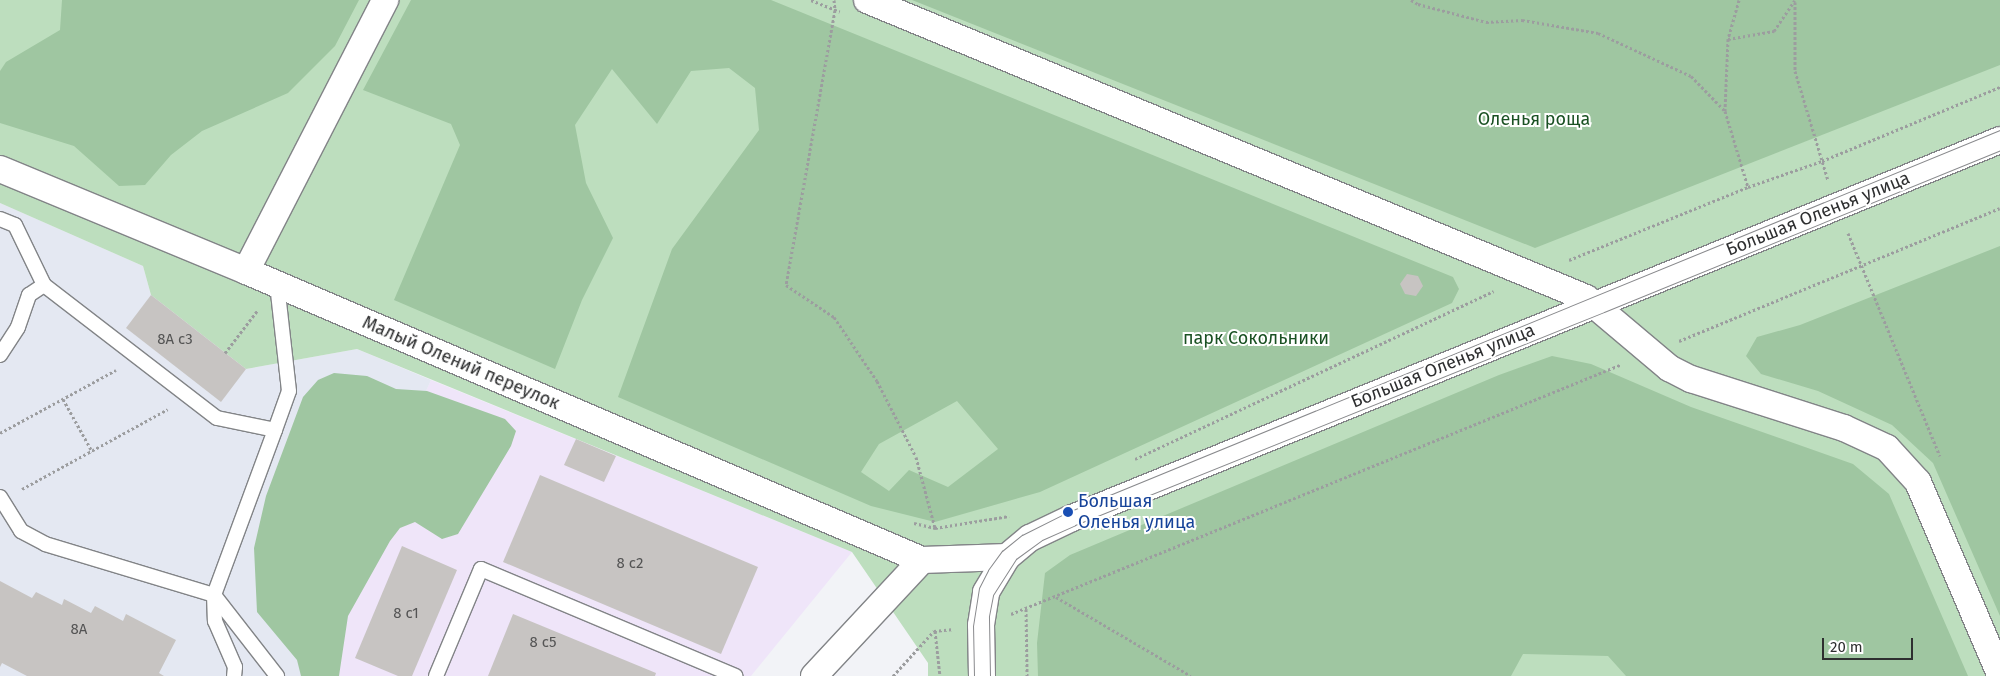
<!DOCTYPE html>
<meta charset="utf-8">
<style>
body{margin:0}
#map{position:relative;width:2000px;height:676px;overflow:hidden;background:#f2f3f7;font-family:"Fira Sans",sans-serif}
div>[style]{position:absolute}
.commercial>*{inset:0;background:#efe5f9}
.built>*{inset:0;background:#e4e8f2}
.green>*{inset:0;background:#bddebe}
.forest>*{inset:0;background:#9fc6a1}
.building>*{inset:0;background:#c7c4c2}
.path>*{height:3px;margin-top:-1.5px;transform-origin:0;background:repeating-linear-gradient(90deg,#9c9d9f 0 2.5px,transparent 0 5px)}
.roads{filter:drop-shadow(1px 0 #828487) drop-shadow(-1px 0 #828487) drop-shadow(0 1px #828487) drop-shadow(0 -1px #828487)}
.service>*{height:14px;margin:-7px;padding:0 7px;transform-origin:7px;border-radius:7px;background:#fff}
.minor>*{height:26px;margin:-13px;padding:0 13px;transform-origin:13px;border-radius:13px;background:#fff}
.tram>*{height:1px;margin:-0.5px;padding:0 0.5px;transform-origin:0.5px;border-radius:0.5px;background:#898a8d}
.dots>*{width:14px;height:14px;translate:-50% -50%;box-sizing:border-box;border:2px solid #fff;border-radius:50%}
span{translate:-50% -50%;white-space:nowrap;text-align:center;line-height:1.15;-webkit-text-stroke:4px #fff;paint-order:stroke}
.number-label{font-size:15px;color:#545454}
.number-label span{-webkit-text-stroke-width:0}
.park-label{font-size:18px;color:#1a5123}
.street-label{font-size:18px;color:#2e2f30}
.transit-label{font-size:18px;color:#164399}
.left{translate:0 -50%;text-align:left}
.scale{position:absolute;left:1822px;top:638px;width:91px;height:22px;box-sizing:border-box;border:2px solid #2e2f30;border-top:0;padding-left:6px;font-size:15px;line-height:18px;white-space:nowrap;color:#2e2f30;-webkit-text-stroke:4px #fff;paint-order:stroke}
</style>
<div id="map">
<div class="commercial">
<i style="clip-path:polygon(431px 380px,852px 552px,751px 676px,326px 676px,302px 665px)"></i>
</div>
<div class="built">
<i style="clip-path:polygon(0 203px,143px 266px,151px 295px,246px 369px,357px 349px,431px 380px,302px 665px,326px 676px,0 676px)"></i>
</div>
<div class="green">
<i style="clip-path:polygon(0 0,2000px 0,2000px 676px,928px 676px,928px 663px,852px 552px,357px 349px,246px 369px,151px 295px,143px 266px,0 203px)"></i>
</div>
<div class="forest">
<i style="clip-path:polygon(62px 0,359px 0,335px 46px,288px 93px,202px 131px,171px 155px,145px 185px,119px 186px,74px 146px,0 123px,0 71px,6px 62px,60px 30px)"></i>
<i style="clip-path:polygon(evenodd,411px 0,771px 0,1453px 277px,1459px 289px,1452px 303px,1040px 492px,935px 522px,871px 506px,618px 397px,672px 249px,759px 130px,755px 88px,729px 68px,691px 71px,657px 124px,612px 69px,575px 125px,586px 183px,613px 238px,582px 300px,555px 369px,394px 300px,460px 145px,451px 124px,363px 90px,411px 0,957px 401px,998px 449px,948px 487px,909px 470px,889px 491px,861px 472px,879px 444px,957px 401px)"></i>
<i style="clip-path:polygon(912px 0,2000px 0,2000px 65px,1535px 248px)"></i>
<i style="clip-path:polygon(2000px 246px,2000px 616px,1933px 463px,1892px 425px,1818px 391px,1761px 374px,1746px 356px,1757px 337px,1800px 325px)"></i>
<i style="clip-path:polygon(1552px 356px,1591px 364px,1691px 407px,1853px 464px,1889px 494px,1968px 676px,1626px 676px,1608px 656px,1523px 654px,1511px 676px,1038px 676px,1037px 643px,1045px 573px,1070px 555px,1499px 375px)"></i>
<i style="clip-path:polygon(334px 373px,367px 376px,396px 389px,427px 391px,505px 419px,516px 431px,511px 446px,458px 534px,442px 539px,415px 522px,400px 528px,390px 541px,348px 616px,339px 676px,301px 676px,297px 660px,257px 612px,254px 548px,266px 496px,303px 397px,318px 380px)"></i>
</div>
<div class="building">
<i style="clip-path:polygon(1407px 274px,1418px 276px,1423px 286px,1416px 296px,1405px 294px,1400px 284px)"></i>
<i style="clip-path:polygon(151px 295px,246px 369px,221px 402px,126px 328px)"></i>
<i style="clip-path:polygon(576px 439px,616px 456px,604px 482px,564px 465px)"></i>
<i style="clip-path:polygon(540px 475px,758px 567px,721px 654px,503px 562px)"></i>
<i style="clip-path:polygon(402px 546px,457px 570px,412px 676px,398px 676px,355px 658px)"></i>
<i style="clip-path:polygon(0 581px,32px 598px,36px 592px,62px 605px,64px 599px,91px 613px,95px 606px,123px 621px,126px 614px,176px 640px,159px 673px,164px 676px,27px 676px,2px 663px,0 667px)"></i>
<i style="clip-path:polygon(513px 614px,656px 673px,655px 676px,488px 676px)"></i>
</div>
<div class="path">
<i style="left:811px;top:0;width:31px;rotate:22deg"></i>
<i style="left:834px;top:0;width:10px;rotate:84deg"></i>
<i style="left:835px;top:10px;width:279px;rotate:100.1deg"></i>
<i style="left:786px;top:285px;width:58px;rotate:33.7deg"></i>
<i style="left:834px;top:317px;width:77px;rotate:56.1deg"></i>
<i style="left:877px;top:381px;width:85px;rotate:62.8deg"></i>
<i style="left:916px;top:457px;width:73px;rotate:75deg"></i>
<i style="left:1411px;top:0;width:8px;rotate:30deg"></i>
<i style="left:1418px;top:4px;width:70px;rotate:14.8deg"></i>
<i style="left:1486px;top:22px;width:36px;rotate:-3deg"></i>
<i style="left:1522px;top:20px;width:77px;rotate:9.7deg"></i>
<i style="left:1598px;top:33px;width:102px;rotate:24.8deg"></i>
<i style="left:1691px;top:76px;width:49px;rotate:45.8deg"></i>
<i style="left:1739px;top:0;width:41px;rotate:105.8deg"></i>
<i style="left:1728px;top:39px;width:72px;rotate:92.4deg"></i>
<i style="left:1725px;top:111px;width:79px;rotate:73.2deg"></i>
<i style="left:1795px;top:2px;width:69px;rotate:90deg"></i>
<i style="left:1795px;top:71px;width:114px;rotate:73.2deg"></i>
<i style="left:1728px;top:39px;width:47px;rotate:-9.9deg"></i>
<i style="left:1774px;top:31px;width:37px;rotate:-56deg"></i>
<i style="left:1848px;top:233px;width:241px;rotate:67.6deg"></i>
<i style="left:1569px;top:260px;width:193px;rotate:-22.2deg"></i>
<i style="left:1748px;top:187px;width:78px;rotate:-19.4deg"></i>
<i style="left:1822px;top:161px;width:193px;rotate:-22.6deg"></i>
<i style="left:1679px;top:341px;width:347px;rotate:-22.5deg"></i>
<i style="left:225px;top:353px;width:53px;rotate:-52.7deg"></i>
<i style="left:63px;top:399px;width:60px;rotate:60.9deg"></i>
<i style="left:0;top:433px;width:132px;rotate:-28.5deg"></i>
<i style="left:1135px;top:459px;width:396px;rotate:-25.1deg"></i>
<i style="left:22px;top:489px;width:166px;rotate:-28.7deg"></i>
<i style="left:914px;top:523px;width:22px;rotate:13deg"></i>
<i style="left:935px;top:528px;width:75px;rotate:-9.2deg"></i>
<i style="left:1056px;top:597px;width:156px;rotate:30.3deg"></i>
<i style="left:1026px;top:609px;width:67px;rotate:89.1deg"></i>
<i style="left:1011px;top:614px;width:658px;rotate:-22.24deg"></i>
<i style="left:935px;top:631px;width:45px;rotate:83.7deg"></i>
<i style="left:893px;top:676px;width:61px;rotate:-47.7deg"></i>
<i style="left:934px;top:631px;width:20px;rotate:-6deg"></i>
</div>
<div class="roads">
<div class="service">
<i style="left:0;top:219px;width:16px;rotate:22deg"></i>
<i style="left:15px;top:225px;width:67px;rotate:64.2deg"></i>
<i style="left:44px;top:285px;width:218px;rotate:37.6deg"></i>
<i style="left:217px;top:418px;width:59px;rotate:11.7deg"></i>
<i style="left:275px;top:430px;width:41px;rotate:-70.3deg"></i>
<i style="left:289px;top:391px;width:108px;rotate:-96.4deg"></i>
<i style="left:0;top:355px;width:33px;rotate:-57deg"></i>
<i style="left:18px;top:327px;width:34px;rotate:-71deg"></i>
<i style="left:29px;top:295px;width:18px;rotate:-34deg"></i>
<i style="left:275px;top:430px;width:176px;rotate:110.3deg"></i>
<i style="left:214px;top:595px;width:103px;rotate:52.1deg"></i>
<i style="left:0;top:497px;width:40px;rotate:58deg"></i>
<i style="left:21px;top:531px;width:27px;rotate:28deg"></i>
<i style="left:45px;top:544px;width:177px;rotate:16.8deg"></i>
<i style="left:214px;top:595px;width:26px;rotate:88deg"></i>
<i style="left:215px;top:621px;width:50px;rotate:66.5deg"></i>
<i style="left:235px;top:667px;width:9px;rotate:96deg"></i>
<i style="left:436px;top:676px;width:116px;rotate:-67.2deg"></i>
<i style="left:481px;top:569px;width:276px;rotate:22.8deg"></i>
</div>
<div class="minor">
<i style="left:867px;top:0;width:778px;rotate:22.51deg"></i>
<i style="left:1586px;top:298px;width:109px;rotate:40.1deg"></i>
<i style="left:1669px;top:368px;width:25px;rotate:27deg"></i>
<i style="left:1691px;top:379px;width:161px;rotate:17.8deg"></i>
<i style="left:1844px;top:428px;width:47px;rotate:24.9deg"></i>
<i style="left:1887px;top:448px;width:46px;rotate:47.6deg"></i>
<i style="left:1918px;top:482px;width:209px;rotate:66.9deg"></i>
<i style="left:0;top:169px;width:266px;rotate:22.5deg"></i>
<i style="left:246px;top:271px;width:735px;rotate:23.15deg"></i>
<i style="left:246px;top:271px;width:305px;rotate:-62.8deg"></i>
<i style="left:814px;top:676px;width:158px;rotate:-47deg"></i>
<i style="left:922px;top:560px;width:85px;rotate:-2deg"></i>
<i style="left:982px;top:676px;width:51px;rotate:-91.1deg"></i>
<i style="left:981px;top:625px;width:33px;rotate:-81deg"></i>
<i style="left:986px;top:592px;width:41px;rotate:-59deg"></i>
<i style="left:1007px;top:557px;width:30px;rotate:-40deg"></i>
<i style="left:1030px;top:538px;width:47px;rotate:-25.5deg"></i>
<i style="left:1072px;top:518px;width:1002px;rotate:-22.16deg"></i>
</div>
</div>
<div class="tram">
<i style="left:974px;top:676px;width:50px;rotate:-91.1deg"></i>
<i style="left:973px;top:626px;width:38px;rotate:-81deg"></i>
<i style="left:979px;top:588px;width:20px;rotate:-63deg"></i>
<i style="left:988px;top:570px;width:24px;rotate:-54deg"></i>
<i style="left:1002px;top:551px;width:26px;rotate:-39deg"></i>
<i style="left:1022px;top:535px;width:51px;rotate:-26.6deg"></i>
<i style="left:1068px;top:512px;width:1007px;rotate:-22.29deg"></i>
<i style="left:990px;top:676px;width:60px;rotate:-91deg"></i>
<i style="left:989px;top:616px;width:21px;rotate:-79deg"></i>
<i style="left:993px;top:595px;width:43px;rotate:-57.4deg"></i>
<i style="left:1016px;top:559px;width:32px;rotate:-36deg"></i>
<i style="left:1042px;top:540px;width:36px;rotate:-24deg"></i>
<i style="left:1075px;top:525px;width:570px;rotate:-21.93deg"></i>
<i style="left:1604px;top:312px;width:428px;rotate:-22.2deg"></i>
</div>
<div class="dots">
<i style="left:1068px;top:512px;background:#1a4fb4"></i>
</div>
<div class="number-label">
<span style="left:175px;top:340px">8А с3</span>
<span style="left:630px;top:564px">8 с2</span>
<span style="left:406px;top:614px">8 с1</span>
<span style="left:79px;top:630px">8А</span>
<span style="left:543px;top:643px">8 с5</span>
</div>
<div class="park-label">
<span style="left:1534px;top:119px">Оленья роща</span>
<span style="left:1256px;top:338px">парк Сокольники</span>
</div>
<div class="street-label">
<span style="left:1818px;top:214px;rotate:-22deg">Большая Оленья улица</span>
<span style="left:461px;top:363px;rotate:23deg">Малый Олений переулок</span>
<span style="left:1443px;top:366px;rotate:-22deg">Большая Оленья улица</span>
</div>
<div class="transit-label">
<span class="left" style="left:1078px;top:512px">Большая<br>Оленья улица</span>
</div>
<div class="scale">20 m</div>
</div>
